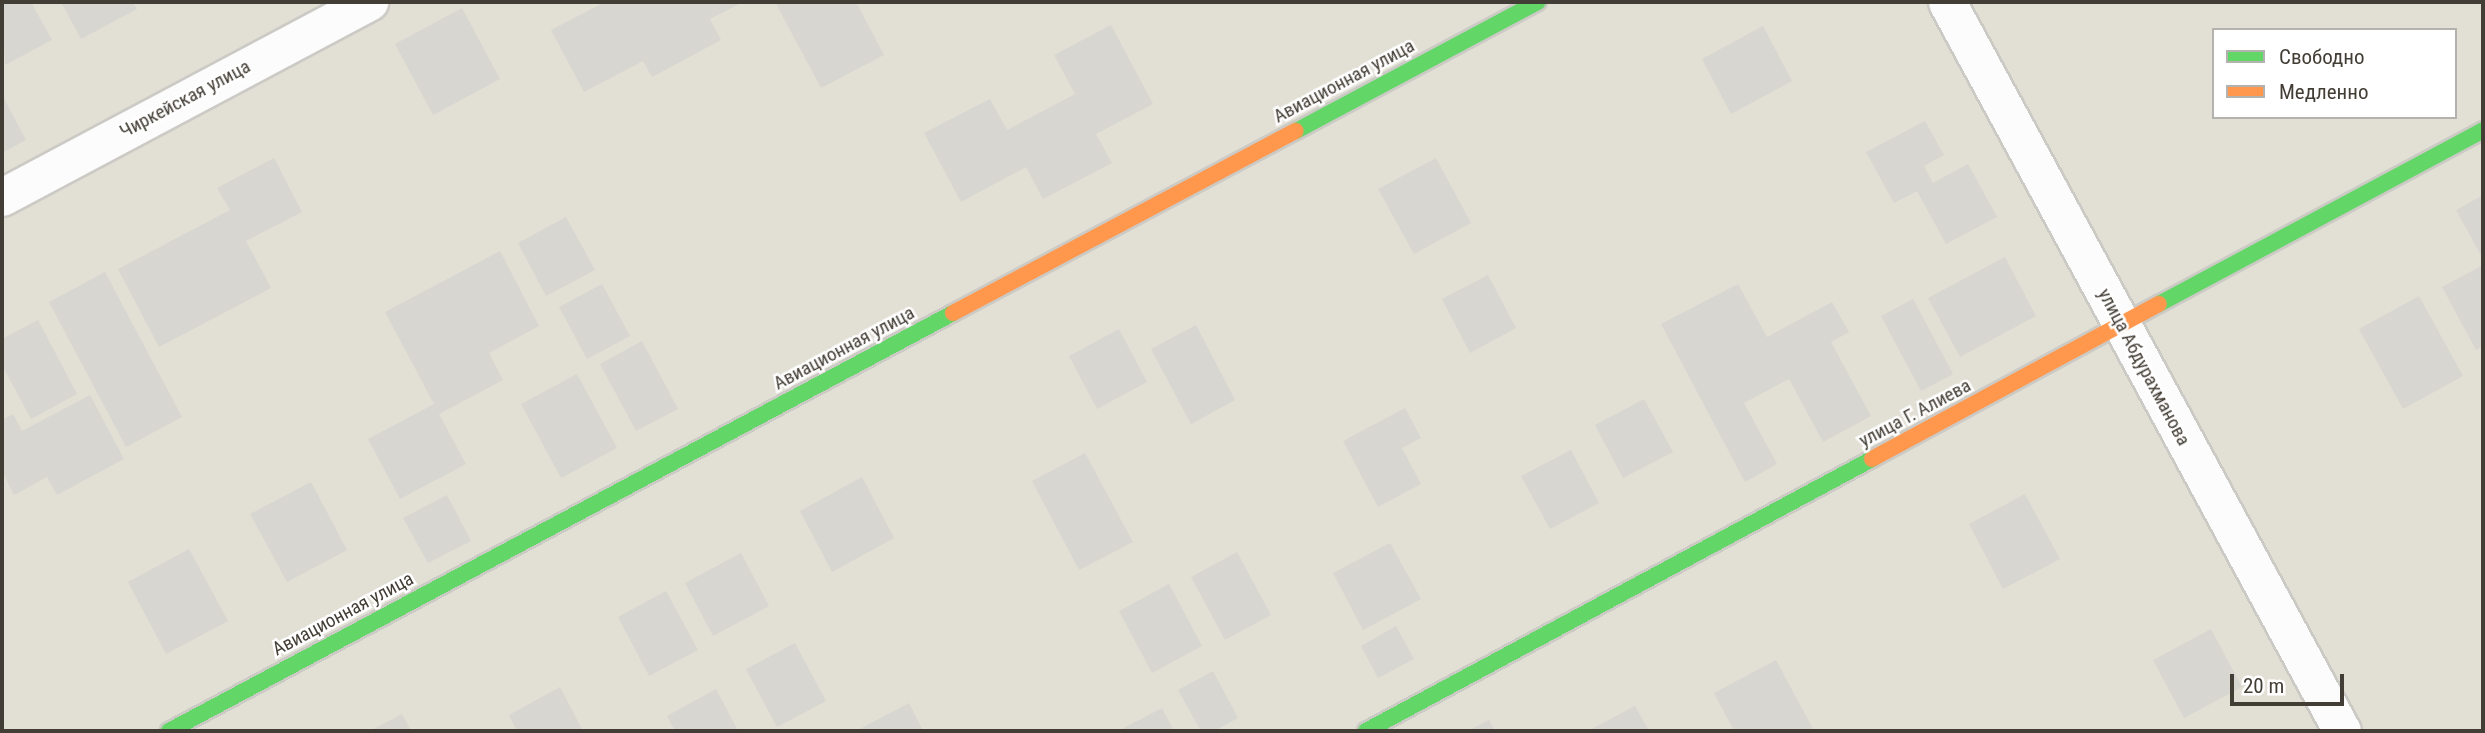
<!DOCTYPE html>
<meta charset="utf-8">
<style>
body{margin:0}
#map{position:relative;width:2485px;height:733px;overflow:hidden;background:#eeede8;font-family:"Roboto Condensed",sans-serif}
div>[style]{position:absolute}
.residential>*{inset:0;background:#e2dfd5}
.building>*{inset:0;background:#d8d6d0}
.roads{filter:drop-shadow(2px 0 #cccac5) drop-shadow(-2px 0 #cccac5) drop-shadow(0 2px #cccac5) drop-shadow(0 -2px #cccac5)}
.street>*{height:37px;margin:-18.5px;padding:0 18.5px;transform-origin:18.5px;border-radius:18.5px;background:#fcfcfc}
.fast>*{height:16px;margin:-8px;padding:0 8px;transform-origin:8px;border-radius:8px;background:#63d668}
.slow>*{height:16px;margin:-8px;padding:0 8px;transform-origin:8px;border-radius:8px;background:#ff974d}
span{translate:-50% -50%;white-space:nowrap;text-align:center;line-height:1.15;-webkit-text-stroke:5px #fff;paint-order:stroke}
.street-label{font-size:19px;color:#433e35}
.frame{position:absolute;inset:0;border:4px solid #433e35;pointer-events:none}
.legend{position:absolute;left:2212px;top:28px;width:245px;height:91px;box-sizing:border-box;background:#fff;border:2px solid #b4b2ae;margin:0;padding:9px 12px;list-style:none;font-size:21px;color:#433e35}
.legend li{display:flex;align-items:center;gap:14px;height:35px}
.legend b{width:35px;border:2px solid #b4b2ae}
.scale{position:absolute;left:2230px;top:674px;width:114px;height:32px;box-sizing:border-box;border:4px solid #433e35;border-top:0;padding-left:9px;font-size:21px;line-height:24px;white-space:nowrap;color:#433e35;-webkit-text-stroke:5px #fff;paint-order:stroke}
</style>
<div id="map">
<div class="residential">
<i style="clip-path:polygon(evenodd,2px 2px,2483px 2px,2483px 731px,2px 731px,2px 2px,2214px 30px,2455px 30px,2455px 117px,2214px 117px,2214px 30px)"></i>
</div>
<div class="building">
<i style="clip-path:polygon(2px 2px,31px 2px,52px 40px,5px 65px)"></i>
<i style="clip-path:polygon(61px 2px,133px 2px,137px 9px,81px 39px)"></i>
<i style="clip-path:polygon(605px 2px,743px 2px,710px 19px,721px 40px,652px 77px,643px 61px,584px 92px,551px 30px)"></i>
<i style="clip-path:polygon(775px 2px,856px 2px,884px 55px,821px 88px)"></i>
<i style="clip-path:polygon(462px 8px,500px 79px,433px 115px,395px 44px)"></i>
<i style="clip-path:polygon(1111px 25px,1153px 104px,1096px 134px,1112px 163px,1043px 199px,1026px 167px,961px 202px,924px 133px,990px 99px,1007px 130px,1075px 94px,1054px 55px)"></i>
<i style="clip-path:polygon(1763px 26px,1792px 81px,1731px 114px,1702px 59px)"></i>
<i style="clip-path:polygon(2px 95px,26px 140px,2px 153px)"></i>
<i style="clip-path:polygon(1925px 121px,1944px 155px,1924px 166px,1933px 183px,1968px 164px,1997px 217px,1946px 244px,1917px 191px,1894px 203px,1866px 152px)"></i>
<i style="clip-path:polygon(274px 158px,302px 212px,246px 241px,271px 288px,159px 347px,118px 269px,230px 210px,217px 188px)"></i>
<i style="clip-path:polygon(1436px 158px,1471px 223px,1414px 254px,1378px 189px)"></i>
<i style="clip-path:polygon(2483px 195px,2483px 259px,2456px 210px)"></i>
<i style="clip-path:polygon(566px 217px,595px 270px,546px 296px,518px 243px)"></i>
<i style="clip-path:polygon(500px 251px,539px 326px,489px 353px,503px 380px,439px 414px,466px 464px,400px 499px,368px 439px,434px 404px,385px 312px)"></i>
<i style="clip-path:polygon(2005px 257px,2036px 316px,1960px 357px,1928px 298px)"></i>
<i style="clip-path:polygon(2483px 265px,2483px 346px,2476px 350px,2442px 287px)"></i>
<i style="clip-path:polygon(105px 272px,182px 417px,126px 447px,49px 302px)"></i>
<i style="clip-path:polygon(1488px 275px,1516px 328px,1470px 353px,1442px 299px)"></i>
<i style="clip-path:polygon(602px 284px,630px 336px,587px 359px,559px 307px)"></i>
<i style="clip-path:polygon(1738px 284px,1767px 337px,1832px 302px,1849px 332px,1831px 342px,1871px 416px,1823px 442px,1789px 379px,1744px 403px,1777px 464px,1745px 482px,1661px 324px)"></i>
<i style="clip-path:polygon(2419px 296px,2463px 376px,2403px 409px,2359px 329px)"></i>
<i style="clip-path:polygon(1913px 299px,1953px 374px,1921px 391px,1881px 316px)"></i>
<i style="clip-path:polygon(38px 320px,77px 394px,31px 419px,2px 365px,2px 339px)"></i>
<i style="clip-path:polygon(1196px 325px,1235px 400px,1191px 424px,1151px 349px)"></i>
<i style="clip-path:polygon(1119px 329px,1147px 382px,1097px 409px,1069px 356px)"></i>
<i style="clip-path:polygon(642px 341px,678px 409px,636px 431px,600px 364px)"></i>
<i style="clip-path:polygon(577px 374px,617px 448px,561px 478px,521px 404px)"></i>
<i style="clip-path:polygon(90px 395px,124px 459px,57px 495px,47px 477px,14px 495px,2px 471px,2px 420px,13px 414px,22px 431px)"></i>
<i style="clip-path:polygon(1644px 399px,1673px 452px,1623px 478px,1595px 425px)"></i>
<i style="clip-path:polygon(1405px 408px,1421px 438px,1402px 448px,1421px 484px,1378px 507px,1343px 441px)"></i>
<i style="clip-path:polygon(1571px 450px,1599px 503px,1550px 529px,1521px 476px)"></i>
<i style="clip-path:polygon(1085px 453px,1133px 542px,1079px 570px,1032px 481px)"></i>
<i style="clip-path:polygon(862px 477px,894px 538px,832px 572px,800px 511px)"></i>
<i style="clip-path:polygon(311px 482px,347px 550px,287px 582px,250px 514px)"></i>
<i style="clip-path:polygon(2025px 494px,2060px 559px,2003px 589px,1969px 524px)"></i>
<i style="clip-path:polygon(447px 495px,471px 541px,428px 563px,403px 518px)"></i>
<i style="clip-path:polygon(1390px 543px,1421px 599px,1363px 630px,1333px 573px)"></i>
<i style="clip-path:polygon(189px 549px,228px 621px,166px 654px,128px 582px)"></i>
<i style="clip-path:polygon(1237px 552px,1271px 615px,1225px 640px,1191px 577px)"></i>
<i style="clip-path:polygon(741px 553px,769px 606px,713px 636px,685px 583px)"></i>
<i style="clip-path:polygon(1169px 584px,1202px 646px,1152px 673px,1119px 611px)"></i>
<i style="clip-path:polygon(666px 591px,698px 650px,649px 676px,618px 617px)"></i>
<i style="clip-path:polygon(1396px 626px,1414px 659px,1378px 678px,1361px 646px)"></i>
<i style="clip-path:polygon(2211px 629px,2242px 687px,2184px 718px,2153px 660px)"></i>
<i style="clip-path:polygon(795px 643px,826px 701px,777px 727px,746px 669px)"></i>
<i style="clip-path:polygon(1776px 660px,1814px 731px,1734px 731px,1714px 693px)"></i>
<i style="clip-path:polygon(1213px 671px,1238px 718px,1214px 731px,1201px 731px,1178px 690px)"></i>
<i style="clip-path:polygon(560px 687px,583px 731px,517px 731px,509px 715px)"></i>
<i style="clip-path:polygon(716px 689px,738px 731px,675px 731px,667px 716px)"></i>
<i style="clip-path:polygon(909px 703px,923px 731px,856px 731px)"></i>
<i style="clip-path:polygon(1635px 706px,1649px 731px,1588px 731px)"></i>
<i style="clip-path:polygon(1162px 708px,1174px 731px,1118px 731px)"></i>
<i style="clip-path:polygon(402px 714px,411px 731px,370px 731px)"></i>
<i style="clip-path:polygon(1489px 720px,1495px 731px,1468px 731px)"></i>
</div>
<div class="roads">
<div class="street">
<i style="left:1947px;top:2px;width:829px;rotate:61.55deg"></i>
<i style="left:2px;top:197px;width:416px;rotate:-28deg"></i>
</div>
<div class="fast">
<i style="left:1296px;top:131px;width:274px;rotate:-28.1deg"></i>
<i style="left:2159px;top:304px;width:368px;rotate:-28.2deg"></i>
<i style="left:169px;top:731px;width:888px;rotate:-28.06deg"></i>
<i style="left:1366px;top:731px;width:574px;rotate:-28.26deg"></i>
</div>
<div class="slow">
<i style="left:953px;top:313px;width:388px;rotate:-28deg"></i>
<i style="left:1872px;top:459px;width:326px;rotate:-28.4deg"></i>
</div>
</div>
<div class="street-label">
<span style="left:1344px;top:81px;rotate:-28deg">Авиационная улица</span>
<span style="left:185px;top:99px;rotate:-28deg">Чиркейская улица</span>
<span style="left:844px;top:348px;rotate:-28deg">Авиационная улица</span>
<span style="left:2144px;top:367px;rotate:62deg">улица Абдурахманова</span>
<span style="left:1915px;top:413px;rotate:-28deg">улица Г. Алиева</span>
<span style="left:343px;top:614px;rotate:-28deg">Авиационная улица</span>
</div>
<div class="frame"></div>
<ul class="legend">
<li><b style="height:9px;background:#63d668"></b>Свободно</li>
<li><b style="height:9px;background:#ff974d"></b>Медленно</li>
</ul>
<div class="scale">20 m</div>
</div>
